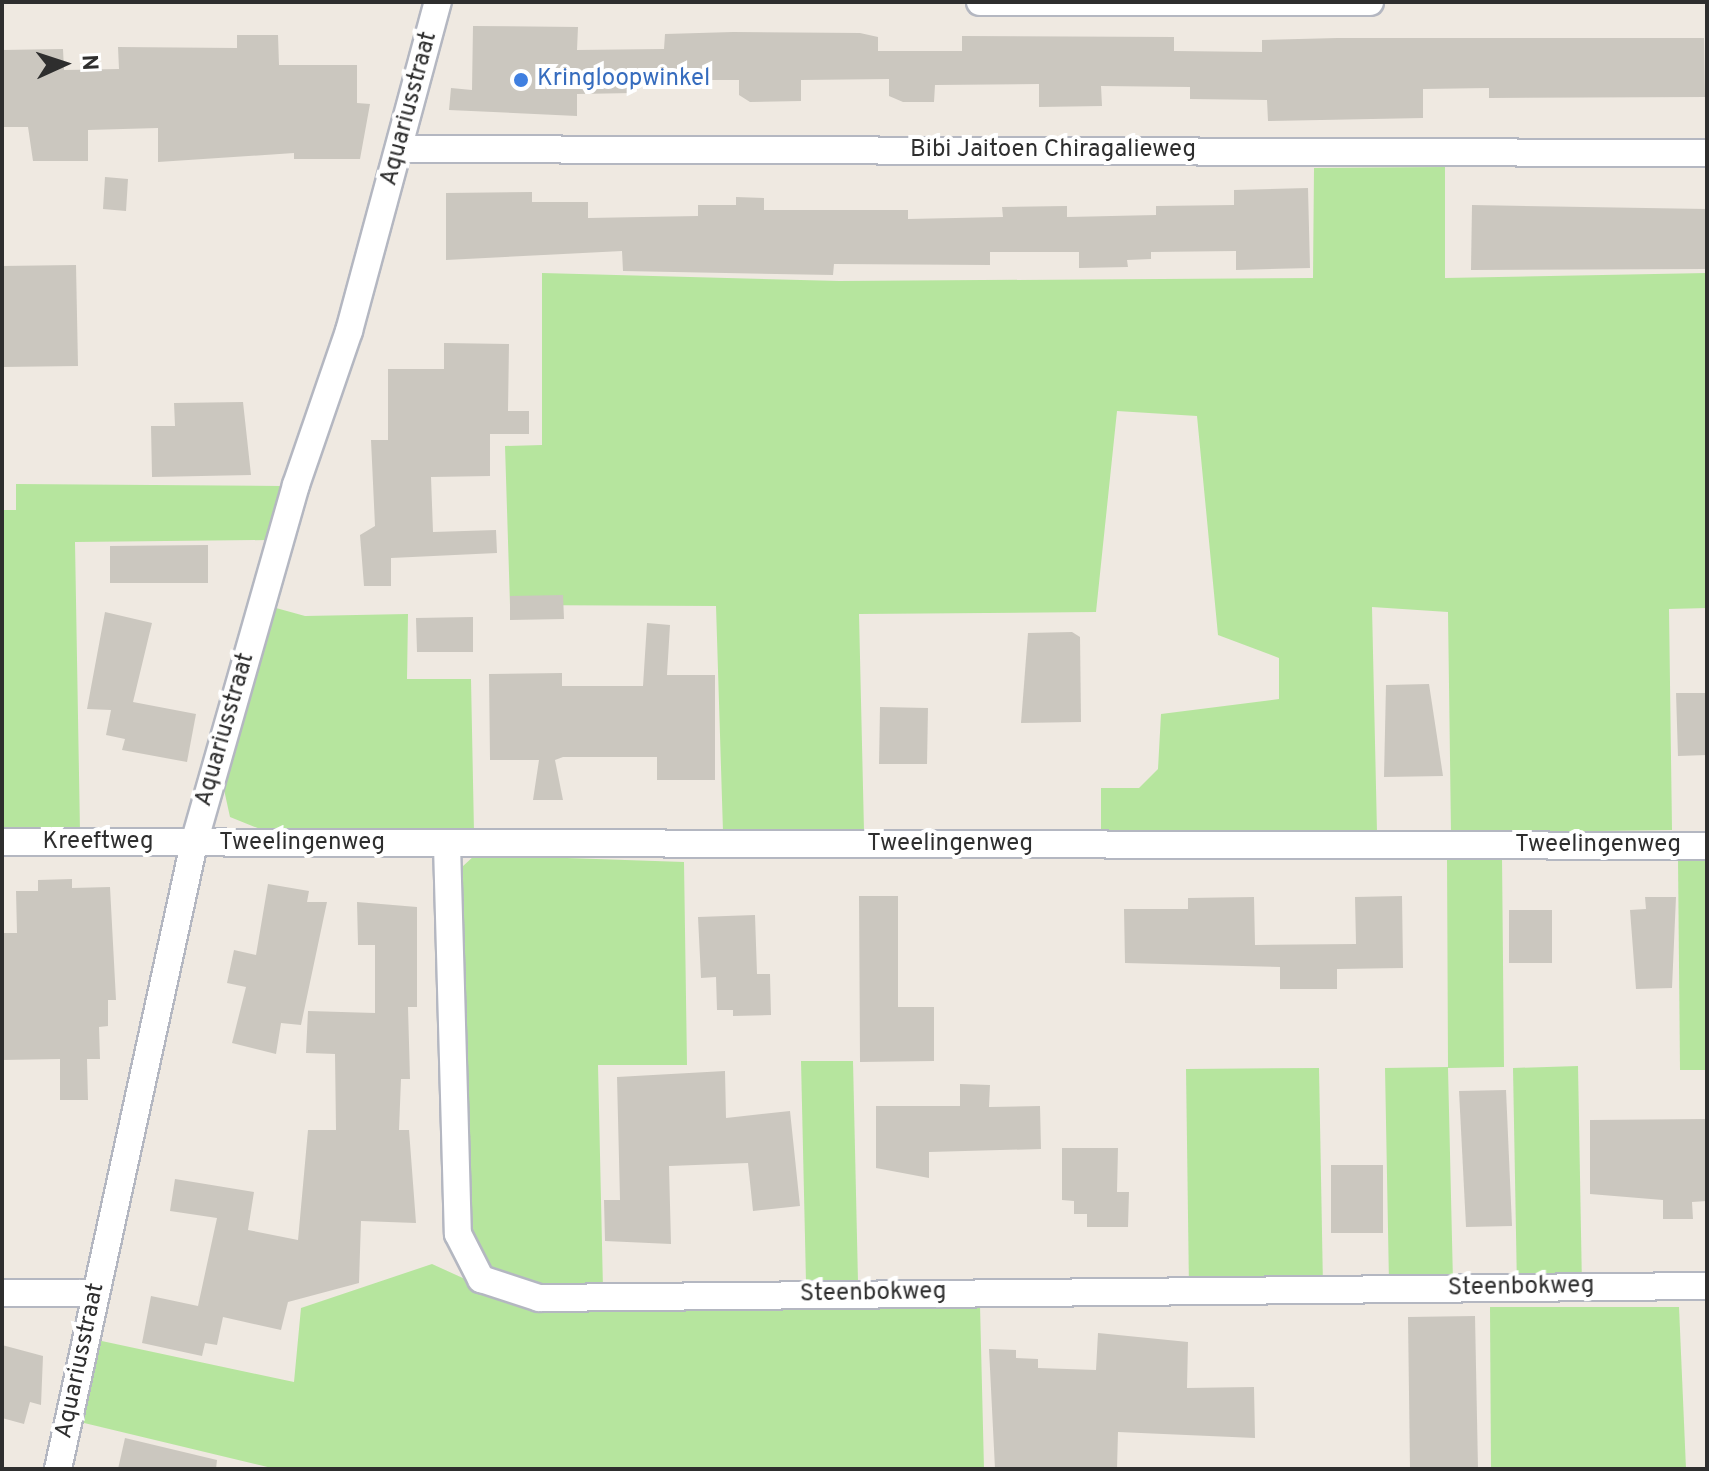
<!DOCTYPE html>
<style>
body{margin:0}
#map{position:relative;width:1709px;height:1471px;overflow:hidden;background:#efe9e1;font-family:Overpass,sans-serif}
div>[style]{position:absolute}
.green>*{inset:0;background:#b6e59e}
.building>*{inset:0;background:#cbc7bf}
.roads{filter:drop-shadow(2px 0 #b4b7c1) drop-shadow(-2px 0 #b4b7c1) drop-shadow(0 2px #b4b7c1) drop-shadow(0 -2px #b4b7c1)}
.street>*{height:26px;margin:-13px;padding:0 13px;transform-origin:13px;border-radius:13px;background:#fff}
.dots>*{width:22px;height:22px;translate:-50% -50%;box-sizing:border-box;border:4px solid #fff;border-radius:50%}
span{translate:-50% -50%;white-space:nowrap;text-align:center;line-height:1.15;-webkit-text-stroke:8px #fff;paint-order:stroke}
.shop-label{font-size:24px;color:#366cbe}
.left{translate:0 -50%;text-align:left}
.street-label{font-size:24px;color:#2e2e2e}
.frame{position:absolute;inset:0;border:4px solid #2e2e2e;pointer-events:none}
.north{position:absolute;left:24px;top:24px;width:80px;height:80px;-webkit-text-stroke:6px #fff;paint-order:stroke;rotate:87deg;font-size:22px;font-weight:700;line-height:32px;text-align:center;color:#2e2e2e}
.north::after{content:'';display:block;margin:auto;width:28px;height:36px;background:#2e2e2e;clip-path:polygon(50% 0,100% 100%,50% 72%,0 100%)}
</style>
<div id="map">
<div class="green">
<i style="clip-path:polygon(1445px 167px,1445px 278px,1707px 273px,1707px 608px,1669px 609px,1672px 830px,1451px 833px,1448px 612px,1372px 607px,1377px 832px,1101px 834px,1101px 788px,1139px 788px,1158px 769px,1161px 714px,1279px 699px,1279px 658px,1218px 635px,1197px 416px,1117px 411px,1096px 612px,859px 614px,864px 831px,723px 832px,716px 606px,510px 605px,505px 446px,542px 445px,542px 273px,839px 281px,1313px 278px,1314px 168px)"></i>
<i style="clip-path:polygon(16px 484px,281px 486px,268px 540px,75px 542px,80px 832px,2px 832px,2px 510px,16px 510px)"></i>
<i style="clip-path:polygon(276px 608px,305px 616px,408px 614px,407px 679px,471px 679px,474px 832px,260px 829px,230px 817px,223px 785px)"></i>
<i style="clip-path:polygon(475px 855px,684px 862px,687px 1065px,598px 1065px,603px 1289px,538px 1289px,491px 1270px,469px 1230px,460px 883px,462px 867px)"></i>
<i style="clip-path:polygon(1502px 856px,1504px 1067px,1448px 1068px,1453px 1282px,1389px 1283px,1385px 1068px,1448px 1067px,1447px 857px)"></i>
<i style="clip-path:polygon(1678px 858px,1707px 858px,1707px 1070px,1680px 1070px)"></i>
<i style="clip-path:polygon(801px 1061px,853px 1061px,858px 1282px,806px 1282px)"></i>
<i style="clip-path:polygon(1578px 1066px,1582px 1287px,1517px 1288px,1513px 1068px)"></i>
<i style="clip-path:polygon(1319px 1068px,1323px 1287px,1189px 1289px,1186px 1069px)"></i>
<i style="clip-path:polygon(432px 1264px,487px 1289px,980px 1305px,984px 1469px,276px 1469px,80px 1422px,97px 1340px,294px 1382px,301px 1308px)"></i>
<i style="clip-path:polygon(1490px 1307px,1679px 1307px,1686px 1469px,1491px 1469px)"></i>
</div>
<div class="building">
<i style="clip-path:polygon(473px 26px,578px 27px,577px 50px,664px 49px,665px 34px,733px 32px,860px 33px,878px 37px,878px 51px,962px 51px,962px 36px,1174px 37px,1174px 51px,1262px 52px,1262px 40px,1337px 38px,1704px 38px,1705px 97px,1489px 98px,1489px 88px,1423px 89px,1423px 118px,1268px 121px,1267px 100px,1190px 99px,1190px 87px,1101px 86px,1102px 106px,1039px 107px,1039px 84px,935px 85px,934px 102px,903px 102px,889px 96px,889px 79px,801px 80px,801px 101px,750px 102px,739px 95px,739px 80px,646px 80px,634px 84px,634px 93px,577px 94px,577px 116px,449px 110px,451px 88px,472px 90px)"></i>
<i style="clip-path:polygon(237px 35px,278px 35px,279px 65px,357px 65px,357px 103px,370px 104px,360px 159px,294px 159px,294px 153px,158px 162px,158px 128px,88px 130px,88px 161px,33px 161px,28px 127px,2px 127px,2px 50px,63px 49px,64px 70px,119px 69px,118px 47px,237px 48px)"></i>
<i style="clip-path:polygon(105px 177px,128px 179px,126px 211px,103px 209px)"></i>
<i style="clip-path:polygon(1308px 188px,1310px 268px,1236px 270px,1236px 251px,1151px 252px,1151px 259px,1127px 260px,1128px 267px,1079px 268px,1079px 252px,990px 252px,990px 265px,834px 264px,833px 275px,623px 271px,622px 251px,446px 260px,446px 193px,532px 192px,532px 202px,588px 202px,588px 218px,698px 216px,698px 205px,736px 205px,736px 197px,764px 198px,764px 210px,908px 210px,908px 219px,1003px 217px,1002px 207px,1067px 206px,1067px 217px,1156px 215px,1156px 206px,1234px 205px,1234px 190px)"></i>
<i style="clip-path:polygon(1472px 205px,1707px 209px,1706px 269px,1471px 270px)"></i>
<i style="clip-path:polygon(76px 265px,78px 366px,2px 367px,2px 266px)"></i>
<i style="clip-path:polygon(444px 343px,509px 344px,508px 411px,529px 411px,529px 434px,490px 434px,490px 476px,431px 477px,433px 532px,496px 530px,497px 553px,391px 558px,391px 586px,364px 586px,360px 535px,375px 526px,371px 440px,388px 440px,388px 369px,444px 369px)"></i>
<i style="clip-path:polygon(243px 402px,251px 475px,152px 477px,151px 426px,175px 426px,174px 403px)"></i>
<i style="clip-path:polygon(208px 545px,208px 583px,110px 583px,110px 546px)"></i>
<i style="clip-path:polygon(563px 595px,564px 619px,510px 620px,510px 596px)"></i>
<i style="clip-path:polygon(105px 612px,152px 623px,133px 702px,196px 714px,187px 762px,122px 750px,125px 739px,106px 735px,111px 710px,87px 709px)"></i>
<i style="clip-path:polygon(473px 617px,473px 652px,417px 652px,416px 618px)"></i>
<i style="clip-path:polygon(647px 623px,670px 625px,667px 675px,715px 675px,715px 780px,657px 780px,657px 757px,563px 757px,555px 760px,563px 800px,533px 800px,539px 760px,490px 760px,489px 674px,562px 673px,562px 686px,643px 686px)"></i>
<i style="clip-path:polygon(1072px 632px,1080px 637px,1081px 722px,1021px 723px,1028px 633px)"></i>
<i style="clip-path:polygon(1429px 684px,1443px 776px,1384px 777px,1386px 685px)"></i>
<i style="clip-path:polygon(1676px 693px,1707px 693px,1707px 755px,1678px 756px)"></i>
<i style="clip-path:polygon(880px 707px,928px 708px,927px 764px,879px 764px)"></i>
<i style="clip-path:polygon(72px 879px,72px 888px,110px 887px,116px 1000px,108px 1000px,108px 1026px,99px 1027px,100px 1059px,87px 1059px,88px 1100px,60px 1100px,60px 1059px,2px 1060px,2px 933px,17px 933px,16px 891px,38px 891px,38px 880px)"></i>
<i style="clip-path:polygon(268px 884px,309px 891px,307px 902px,327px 902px,301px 1025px,281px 1023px,276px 1054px,232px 1043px,246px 987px,227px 983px,234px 950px,256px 955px)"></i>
<i style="clip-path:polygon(859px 896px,898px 896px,898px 1007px,934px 1007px,934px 1061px,860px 1062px)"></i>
<i style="clip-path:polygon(1402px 896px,1403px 968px,1337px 969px,1337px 989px,1280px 989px,1280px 967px,1125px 963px,1124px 909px,1188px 909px,1188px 898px,1254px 897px,1255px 945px,1356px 944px,1355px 897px)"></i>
<i style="clip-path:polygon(1645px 897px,1676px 897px,1672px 988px,1636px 989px,1630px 910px,1646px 909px)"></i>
<i style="clip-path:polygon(357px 902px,417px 907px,417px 1007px,408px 1007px,410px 1079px,401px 1079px,399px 1130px,409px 1130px,416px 1223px,361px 1221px,359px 1283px,288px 1302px,281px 1330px,223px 1317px,217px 1345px,205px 1343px,202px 1356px,142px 1343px,151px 1296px,198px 1306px,217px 1218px,170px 1211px,175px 1179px,254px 1192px,248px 1230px,298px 1240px,308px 1130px,336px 1130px,335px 1054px,306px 1053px,308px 1011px,375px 1013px,375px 945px,358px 945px)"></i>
<i style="clip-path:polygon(1509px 910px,1552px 910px,1552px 963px,1509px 963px)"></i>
<i style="clip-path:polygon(755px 915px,757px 974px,770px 974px,771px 1015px,733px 1016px,733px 1010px,717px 1010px,716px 977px,701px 978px,698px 917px)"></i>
<i style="clip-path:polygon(725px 1071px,726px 1118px,790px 1111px,800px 1206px,753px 1211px,748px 1163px,669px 1166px,671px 1244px,605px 1241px,604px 1200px,620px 1200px,617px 1077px)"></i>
<i style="clip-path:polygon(960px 1084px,990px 1085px,989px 1107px,1040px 1106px,1041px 1149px,929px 1152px,929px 1178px,876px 1168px,876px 1106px,960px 1106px)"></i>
<i style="clip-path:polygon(1506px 1090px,1512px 1226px,1466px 1227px,1459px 1091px)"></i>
<i style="clip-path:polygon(1707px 1119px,1707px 1201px,1692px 1202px,1693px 1219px,1663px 1219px,1663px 1200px,1590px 1194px,1590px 1120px)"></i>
<i style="clip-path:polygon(1062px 1148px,1118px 1148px,1117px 1192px,1129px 1192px,1128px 1227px,1087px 1227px,1087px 1214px,1074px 1214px,1074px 1201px,1062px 1200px)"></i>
<i style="clip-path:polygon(1331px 1165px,1383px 1165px,1383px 1233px,1331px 1233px)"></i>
<i style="clip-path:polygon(1475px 1316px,1478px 1469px,1410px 1469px,1408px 1317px)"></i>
<i style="clip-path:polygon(1098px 1333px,1188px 1342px,1187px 1388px,1254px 1387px,1255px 1438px,1118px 1432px,1117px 1469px,995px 1469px,989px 1349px,1016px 1350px,1016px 1358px,1038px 1359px,1038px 1368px,1096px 1370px)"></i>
<i style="clip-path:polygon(2px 1345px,43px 1356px,41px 1405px,30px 1402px,24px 1424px,2px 1418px)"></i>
<i style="clip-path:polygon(125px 1438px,217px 1460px,216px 1469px,118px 1469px)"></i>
</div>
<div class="roads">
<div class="street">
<i style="left:980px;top:2px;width:390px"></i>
<i style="left:400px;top:149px;width:1307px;rotate:0.18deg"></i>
<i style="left:2px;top:842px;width:1705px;rotate:0.13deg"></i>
<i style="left:447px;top:845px;width:389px;rotate:88.4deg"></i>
<i style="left:458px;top:1234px;width:51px;rotate:62.9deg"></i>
<i style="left:481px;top:1279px;width:61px;rotate:18.1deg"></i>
<i style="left:539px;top:1298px;width:1168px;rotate:-0.59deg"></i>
<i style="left:2px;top:1293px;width:94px"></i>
<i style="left:58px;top:1469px;width:641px;rotate:-77.74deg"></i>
<i style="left:194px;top:843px;width:372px;rotate:-74.1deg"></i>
<i style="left:296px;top:485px;width:163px;rotate:-71deg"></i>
<i style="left:349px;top:331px;width:341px;rotate:-74.9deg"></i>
</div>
</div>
<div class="dots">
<i style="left:521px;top:80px;background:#3f7fe0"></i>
</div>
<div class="shop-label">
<span class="left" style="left:537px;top:80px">Kringloopwinkel</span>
</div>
<div class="street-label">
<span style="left:410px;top:109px;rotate:-75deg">Aquariusstraat</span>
<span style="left:1053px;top:151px">Bibi Jaitoen Chiragalieweg</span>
<span style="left:226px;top:730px;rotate:-74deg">Aquariusstraat</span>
<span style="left:98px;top:843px">Kreeftweg</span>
<span style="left:302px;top:844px">Tweelingenweg</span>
<span style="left:950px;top:845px">Tweelingenweg</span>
<span style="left:1598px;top:846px">Tweelingenweg</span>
<span style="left:1521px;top:1288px;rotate:-1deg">Steenbokweg</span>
<span style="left:873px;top:1294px;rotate:-1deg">Steenbokweg</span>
<span style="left:81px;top:1361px;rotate:-78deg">Aquariusstraat</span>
</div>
<div class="frame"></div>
<div class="north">N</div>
</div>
